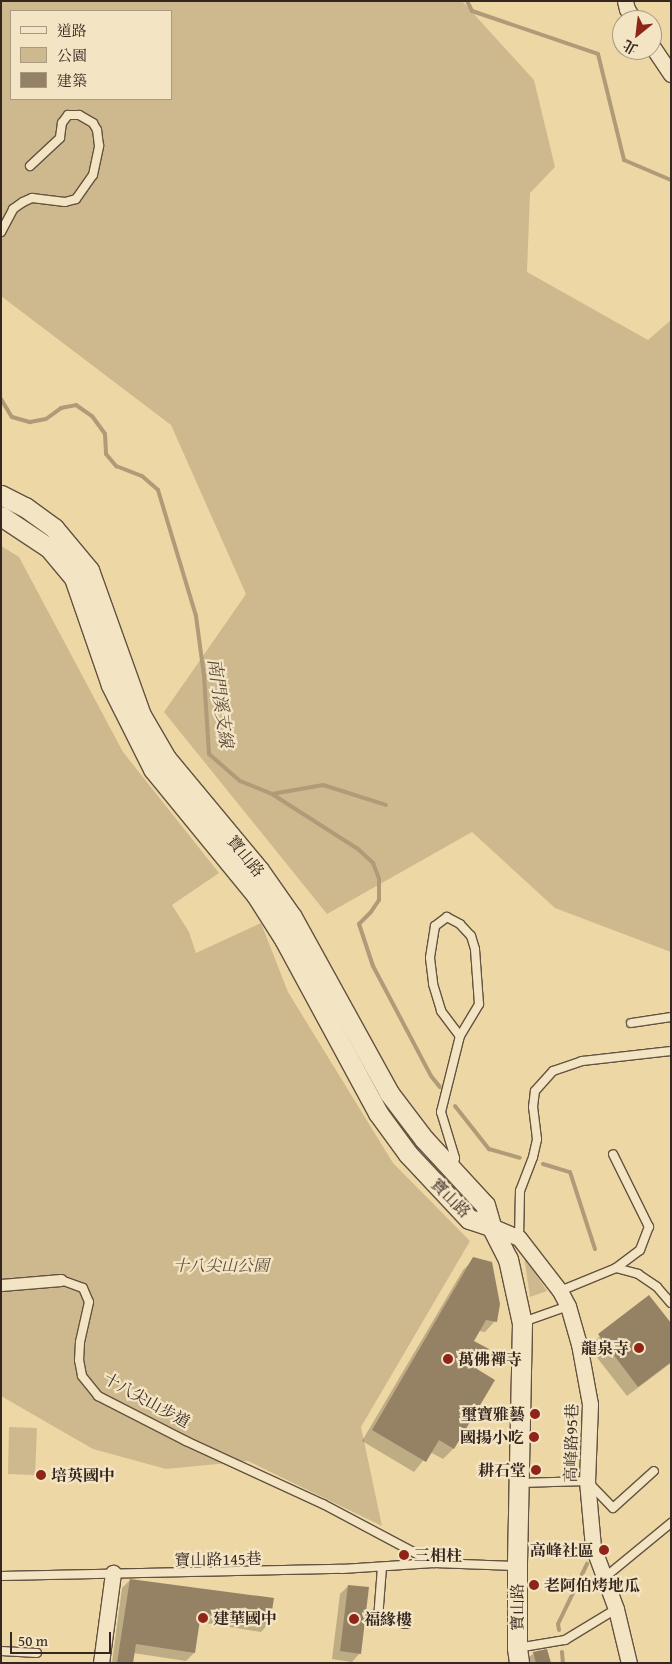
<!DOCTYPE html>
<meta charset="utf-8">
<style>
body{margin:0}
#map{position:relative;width:672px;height:1664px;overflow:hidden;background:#edd7a5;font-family:"Gentium Book Plus","Noto Serif TC",serif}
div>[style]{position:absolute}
.green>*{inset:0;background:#ceb98e}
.shadow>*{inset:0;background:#0003}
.stream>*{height:4px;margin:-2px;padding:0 2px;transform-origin:2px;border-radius:2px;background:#af9b78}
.building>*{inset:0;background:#958265}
.roads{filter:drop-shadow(1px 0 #645241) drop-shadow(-1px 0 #645241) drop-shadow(0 1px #645241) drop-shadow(0 -1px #645241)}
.service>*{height:8px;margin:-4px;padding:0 4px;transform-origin:4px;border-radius:4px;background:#f3e5c4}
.pedestrian>*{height:11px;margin:-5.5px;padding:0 5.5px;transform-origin:5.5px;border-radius:5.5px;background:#f3e5c4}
.minor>*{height:15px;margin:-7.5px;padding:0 7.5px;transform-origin:7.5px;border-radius:7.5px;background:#f3e5c4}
.tertiary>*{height:19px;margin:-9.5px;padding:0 9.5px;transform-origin:9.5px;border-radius:9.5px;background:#f3e5c4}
.dots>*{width:14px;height:14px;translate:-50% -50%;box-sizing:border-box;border:2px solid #f3e5c4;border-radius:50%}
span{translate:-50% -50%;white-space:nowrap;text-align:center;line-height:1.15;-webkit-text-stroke:4.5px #f3e5c4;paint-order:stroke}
.street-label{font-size:16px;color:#362620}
.park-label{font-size:16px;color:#5c4b3c;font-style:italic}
.poi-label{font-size:16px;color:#362620;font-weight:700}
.right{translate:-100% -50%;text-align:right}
.left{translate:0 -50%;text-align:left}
.water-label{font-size:18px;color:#5a493a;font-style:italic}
.frame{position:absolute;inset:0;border:2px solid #362620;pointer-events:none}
.legend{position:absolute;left:10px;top:10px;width:162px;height:90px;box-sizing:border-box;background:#f3e5c4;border:1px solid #a79982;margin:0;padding:6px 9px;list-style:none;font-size:15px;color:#362620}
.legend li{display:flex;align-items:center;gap:10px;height:25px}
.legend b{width:25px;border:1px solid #a79982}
.north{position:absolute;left:612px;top:10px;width:50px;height:50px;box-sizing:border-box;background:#f3e5c4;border:1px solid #a79982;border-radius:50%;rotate:209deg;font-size:14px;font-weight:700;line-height:20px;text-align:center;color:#362620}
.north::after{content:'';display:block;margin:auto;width:18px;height:22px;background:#8f2418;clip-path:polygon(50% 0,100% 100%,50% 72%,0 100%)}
.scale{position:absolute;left:10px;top:1632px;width:101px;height:22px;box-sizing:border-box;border:2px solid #362620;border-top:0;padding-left:6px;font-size:15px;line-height:18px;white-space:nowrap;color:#362620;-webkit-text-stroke:4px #f3e5c4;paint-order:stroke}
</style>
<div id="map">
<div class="green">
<i style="clip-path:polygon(evenodd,1px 1px,462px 1px,534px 80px,555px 167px,530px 193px,527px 272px,648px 340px,671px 320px,671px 952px,555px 908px,472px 832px,327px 914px,164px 712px,246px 594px,171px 425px,1px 296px,1px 1px,11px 11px,171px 11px,171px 99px,11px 99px,11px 11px)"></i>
<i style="clip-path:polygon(1px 546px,19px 557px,123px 752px,219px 873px,172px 905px,189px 932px,196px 953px,261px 923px,288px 992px,393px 1163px,470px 1241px,361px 1427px,382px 1526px,248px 1461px,166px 1469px,93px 1449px,1px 1396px)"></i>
<i style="clip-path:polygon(524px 1256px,547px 1291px,530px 1297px)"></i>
<i style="clip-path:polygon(9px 1427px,37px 1428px,35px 1475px,8px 1474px)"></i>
</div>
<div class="shadow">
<i style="clip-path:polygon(474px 1259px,495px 1321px,485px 1332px,479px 1331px,472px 1341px,475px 1370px,453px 1449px,443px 1459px,430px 1452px,414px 1472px,362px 1441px,463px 1270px)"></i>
<i style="clip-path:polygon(649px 1297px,671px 1325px,671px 1363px,627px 1396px,588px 1346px)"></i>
<i style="clip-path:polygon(130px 1580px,269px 1623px,261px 1632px,199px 1622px,194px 1653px,186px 1661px,133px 1653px,132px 1663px,112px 1663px,122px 1588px)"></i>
<i style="clip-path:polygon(348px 1586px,360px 1653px,352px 1662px,332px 1659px,340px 1594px)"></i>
<i style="clip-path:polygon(534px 1653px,549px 1663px,530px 1663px,528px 1658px)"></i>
</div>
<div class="stream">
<i style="left:467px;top:1px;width:11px;rotate:63deg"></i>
<i style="left:472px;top:11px;width:133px;rotate:18.8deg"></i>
<i style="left:598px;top:54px;width:109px;rotate:76.2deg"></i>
<i style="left:624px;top:160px;width:51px;rotate:23.1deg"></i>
<i style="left:1px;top:399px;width:21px;rotate:59deg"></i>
<i style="left:12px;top:417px;width:19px;rotate:16deg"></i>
<i style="left:30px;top:422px;width:16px;rotate:-11deg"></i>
<i style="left:46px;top:419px;width:19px;rotate:-36deg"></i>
<i style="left:61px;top:408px;width:15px;rotate:-11deg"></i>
<i style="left:76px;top:405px;width:19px;rotate:35deg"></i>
<i style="left:92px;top:416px;width:22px;rotate:54deg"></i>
<i style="left:105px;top:434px;width:20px;rotate:87deg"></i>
<i style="left:106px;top:454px;width:16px;rotate:50deg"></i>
<i style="left:116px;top:466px;width:28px;rotate:21deg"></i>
<i style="left:142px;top:476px;width:21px;rotate:41deg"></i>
<i style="left:158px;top:490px;width:132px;rotate:73.2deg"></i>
<i style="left:196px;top:616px;width:61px;rotate:82.4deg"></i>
<i style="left:204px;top:676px;width:78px;rotate:86.3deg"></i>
<i style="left:209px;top:754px;width:41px;rotate:41.1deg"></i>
<i style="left:240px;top:781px;width:35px;rotate:22deg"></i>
<i style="left:272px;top:794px;width:102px;rotate:32.6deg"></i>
<i style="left:358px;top:849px;width:21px;rotate:43deg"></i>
<i style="left:373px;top:863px;width:17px;rotate:69deg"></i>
<i style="left:379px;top:879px;width:21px;rotate:90deg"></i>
<i style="left:379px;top:900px;width:14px;rotate:124deg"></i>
<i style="left:371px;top:912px;width:17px;rotate:135deg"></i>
<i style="left:359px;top:924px;width:44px;rotate:71.6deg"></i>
<i style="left:373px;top:966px;width:124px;rotate:62.2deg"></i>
<i style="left:431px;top:1076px;width:14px;rotate:51deg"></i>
<i style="left:272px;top:794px;width:52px;rotate:-10deg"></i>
<i style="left:323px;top:785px;width:66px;rotate:17.6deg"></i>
<i style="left:455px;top:1106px;width:55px;rotate:51.7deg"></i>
<i style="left:489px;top:1149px;width:32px;rotate:16deg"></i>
<i style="left:543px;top:1164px;width:28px;rotate:17deg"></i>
<i style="left:570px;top:1172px;width:81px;rotate:72deg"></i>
<i style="left:559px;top:1630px;width:6px;rotate:-99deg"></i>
<i style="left:558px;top:1624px;width:67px;rotate:-64.2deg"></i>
<i style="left:562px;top:1652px;width:11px;rotate:85deg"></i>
</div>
<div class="building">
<i style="clip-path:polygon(473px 1257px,492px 1262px,500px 1304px,497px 1322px,486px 1320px,474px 1341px,489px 1349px,477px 1369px,495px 1380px,454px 1449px,439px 1440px,426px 1462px,372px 1430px)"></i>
<i style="clip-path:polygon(649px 1295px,671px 1323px,671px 1362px,638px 1387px,598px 1334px)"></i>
<i style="clip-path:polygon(130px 1579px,274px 1598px,270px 1624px,201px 1613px,195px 1653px,136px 1644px,133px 1663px,117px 1663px)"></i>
<i style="clip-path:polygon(348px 1585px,369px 1587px,361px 1654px,340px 1651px)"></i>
<i style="clip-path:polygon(547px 1649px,551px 1663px,536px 1663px,533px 1652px)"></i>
</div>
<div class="roads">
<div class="service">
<i style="left:1px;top:232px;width:26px;rotate:-62deg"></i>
<i style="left:13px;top:209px;width:12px;rotate:-35deg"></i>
<i style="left:23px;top:202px;width:10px;rotate:-24deg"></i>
<i style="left:32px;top:198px;width:33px;rotate:7deg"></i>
<i style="left:65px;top:202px;width:11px;rotate:-15deg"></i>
<i style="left:76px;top:199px;width:29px;rotate:-55deg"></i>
<i style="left:93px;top:175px;width:30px;rotate:-78deg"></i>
<i style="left:99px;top:146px;width:16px;rotate:-97deg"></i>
<i style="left:97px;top:130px;width:8px;rotate:-120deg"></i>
<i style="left:93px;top:123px;width:16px;rotate:-150deg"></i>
<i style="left:79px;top:115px;width:11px;rotate:180deg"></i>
<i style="left:68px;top:115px;width:10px;rotate:127deg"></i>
<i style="left:62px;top:123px;width:15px;rotate:98deg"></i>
<i style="left:60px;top:138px;width:41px;rotate:137deg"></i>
<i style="left:631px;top:1023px;width:40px;rotate:-8.5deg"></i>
<i style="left:453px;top:1169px;width:11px;rotate:-80deg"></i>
<i style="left:455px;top:1158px;width:48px;rotate:-106.9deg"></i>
<i style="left:441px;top:1112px;width:78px;rotate:-76deg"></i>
<i style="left:460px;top:1036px;width:37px;rotate:-59deg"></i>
<i style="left:479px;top:1004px;width:55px;rotate:-94.2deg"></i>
<i style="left:475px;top:949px;width:14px;rotate:-107deg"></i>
<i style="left:471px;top:936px;width:16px;rotate:-133deg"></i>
<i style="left:460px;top:924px;width:15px;rotate:-152deg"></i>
<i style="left:447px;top:917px;width:15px;rotate:143deg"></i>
<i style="left:435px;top:926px;width:32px;rotate:99deg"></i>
<i style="left:430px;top:958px;width:26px;rotate:83deg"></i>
<i style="left:433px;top:984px;width:28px;rotate:73deg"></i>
<i style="left:441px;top:1011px;width:31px;rotate:53deg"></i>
<i style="left:519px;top:1238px;width:47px;rotate:-88.8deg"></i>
<i style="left:520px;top:1191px;width:36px;rotate:-69deg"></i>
<i style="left:533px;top:1157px;width:18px;rotate:-77deg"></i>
<i style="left:537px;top:1139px;width:32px;rotate:-97deg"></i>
<i style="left:533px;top:1107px;width:16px;rotate:-83deg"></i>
<i style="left:535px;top:1091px;width:27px;rotate:-48deg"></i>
<i style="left:553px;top:1071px;width:31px;rotate:-19deg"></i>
<i style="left:582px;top:1061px;width:90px;rotate:-6.4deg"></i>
<i style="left:616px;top:1268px;width:23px;rotate:15deg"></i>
<i style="left:638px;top:1274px;width:23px;rotate:34deg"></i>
<i style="left:657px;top:1287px;width:21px;rotate:49deg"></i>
<i style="left:61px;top:1280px;width:23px;rotate:20deg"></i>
<i style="left:83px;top:1288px;width:15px;rotate:67deg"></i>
<i style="left:89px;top:1302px;width:41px;rotate:102.7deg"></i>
<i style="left:80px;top:1342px;width:18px;rotate:93deg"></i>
<i style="left:79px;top:1360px;width:16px;rotate:79deg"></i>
<i style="left:82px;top:1376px;width:26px;rotate:51deg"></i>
<i style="left:98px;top:1396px;width:99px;rotate:27.1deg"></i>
<i style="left:186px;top:1441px;width:151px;rotate:24.7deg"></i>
<i style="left:323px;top:1504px;width:126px;rotate:28deg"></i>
<i style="left:560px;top:1291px;width:61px;rotate:-22.3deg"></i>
<i style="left:616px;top:1268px;width:30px;rotate:-37deg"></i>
<i style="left:640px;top:1250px;width:25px;rotate:-69deg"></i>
<i style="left:649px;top:1227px;width:81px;rotate:-116.3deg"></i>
<i style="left:523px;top:1322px;width:48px;rotate:-19.6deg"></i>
<i style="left:519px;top:1483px;width:68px;rotate:-1.7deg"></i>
<i style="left:587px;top:1481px;width:37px;rotate:46deg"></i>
<i style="left:613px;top:1508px;width:55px;rotate:-42.1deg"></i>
<i style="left:382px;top:1567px;width:52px;rotate:94.4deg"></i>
<i style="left:378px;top:1619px;width:29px;rotate:10deg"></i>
<i style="left:1px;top:1576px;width:341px;rotate:-1.2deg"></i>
<i style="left:342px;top:1569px;width:92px;rotate:-3.7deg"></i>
<i style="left:434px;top:1563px;width:83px;rotate:2.1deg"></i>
<i style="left:604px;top:1578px;width:87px;rotate:-39.4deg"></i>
<i style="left:517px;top:1648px;width:49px;rotate:-9.5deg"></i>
<i style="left:565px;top:1640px;width:60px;rotate:-31.3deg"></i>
<i style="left:1px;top:1651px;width:36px;rotate:3deg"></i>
</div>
<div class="pedestrian">
<i style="left:1px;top:1285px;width:60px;rotate:-4.8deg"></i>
</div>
<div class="minor">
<i style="left:625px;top:1px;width:8px;rotate:76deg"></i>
<i style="left:627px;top:9px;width:13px;rotate:58deg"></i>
<i style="left:652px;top:46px;width:34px;rotate:56deg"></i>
<i style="left:491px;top:1226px;width:30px;rotate:23deg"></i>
<i style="left:519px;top:1238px;width:67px;rotate:52.3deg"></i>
<i style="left:560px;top:1291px;width:17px;rotate:62deg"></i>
<i style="left:568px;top:1306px;width:40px;rotate:74deg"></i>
<i style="left:579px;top:1344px;width:61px;rotate:79.6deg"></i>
<i style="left:590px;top:1404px;width:77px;rotate:92.2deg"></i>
<i style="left:587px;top:1481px;width:66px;rotate:84.8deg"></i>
<i style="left:593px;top:1547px;width:66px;rotate:69.6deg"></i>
<i style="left:616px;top:1609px;width:56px;rotate:76.5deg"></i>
<i style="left:101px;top:1663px;width:91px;rotate:-82.4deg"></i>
</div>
<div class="tertiary">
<i style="left:1px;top:495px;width:27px;rotate:27deg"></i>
<i style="left:25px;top:507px;width:36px;rotate:36deg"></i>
<i style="left:54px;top:528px;width:55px;rotate:50.2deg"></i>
<i style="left:89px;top:570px;width:154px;rotate:70.3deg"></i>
<i style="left:141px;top:715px;width:50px;rotate:59.8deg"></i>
<i style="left:166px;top:758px;width:146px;rotate:50.3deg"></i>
<i style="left:259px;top:870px;width:57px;rotate:54.9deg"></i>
<i style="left:292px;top:917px;width:201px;rotate:61.1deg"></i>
<i style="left:389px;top:1093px;width:58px;rotate:52.7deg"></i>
<i style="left:424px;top:1139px;width:90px;rotate:47.3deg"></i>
<i style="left:485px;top:1205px;width:22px;rotate:74deg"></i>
<i style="left:491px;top:1226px;width:37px;rotate:63deg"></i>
<i style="left:508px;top:1259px;width:66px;rotate:77.7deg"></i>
<i style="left:522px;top:1323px;width:243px;rotate:91.2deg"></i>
<i style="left:517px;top:1566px;width:82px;rotate:90deg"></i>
<i style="left:517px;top:1648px;width:15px;rotate:82deg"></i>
<i style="left:1px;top:516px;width:58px;rotate:33.7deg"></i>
<i style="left:49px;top:548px;width:39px;rotate:50deg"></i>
<i style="left:74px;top:578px;width:113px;rotate:70.9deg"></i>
<i style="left:111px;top:685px;width:94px;rotate:63.4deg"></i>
<i style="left:153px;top:769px;width:163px;rotate:50.7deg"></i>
<i style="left:256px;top:895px;width:52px;rotate:57.5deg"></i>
<i style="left:284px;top:939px;width:198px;rotate:61.6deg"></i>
<i style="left:378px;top:1113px;width:51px;rotate:53.8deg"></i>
<i style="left:408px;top:1154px;width:89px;rotate:46.8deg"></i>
<i style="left:469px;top:1219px;width:23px;rotate:18deg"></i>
</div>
</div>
<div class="dots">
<i style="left:639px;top:1348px;background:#8f2418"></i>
<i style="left:448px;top:1359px;background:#8f2418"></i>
<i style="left:535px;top:1414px;background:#8f2418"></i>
<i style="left:534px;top:1437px;background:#8f2418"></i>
<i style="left:536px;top:1470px;background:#8f2418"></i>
<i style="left:41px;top:1475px;background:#8f2418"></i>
<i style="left:604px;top:1550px;background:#8f2418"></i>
<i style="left:404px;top:1555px;background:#8f2418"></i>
<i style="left:534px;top:1585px;background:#8f2418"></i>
<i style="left:203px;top:1618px;background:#8f2418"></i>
<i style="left:354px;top:1619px;background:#8f2418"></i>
</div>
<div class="street-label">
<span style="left:246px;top:856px;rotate:51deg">寶山路</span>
<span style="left:451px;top:1198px;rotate:45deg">寶山路</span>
<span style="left:147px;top:1400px;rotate:29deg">十八尖山步道</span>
<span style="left:571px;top:1443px;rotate:-89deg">高峰路95巷</span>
<span style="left:218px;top:1559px;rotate:-1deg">寶山路145巷</span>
<span style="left:517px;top:1607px;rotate:-90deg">寶山路</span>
</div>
<div class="park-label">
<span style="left:221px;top:1265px">十八尖山公園</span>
</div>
<div class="poi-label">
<span class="right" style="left:629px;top:1348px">龍泉寺</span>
<span class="left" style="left:458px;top:1359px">萬佛禪寺</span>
<span class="right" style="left:525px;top:1414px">璽寶雅藝</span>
<span class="right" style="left:524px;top:1437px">國揚小吃</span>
<span class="right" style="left:526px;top:1470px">耕石堂</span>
<span class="left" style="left:51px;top:1475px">培英國中</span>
<span class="right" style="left:594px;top:1550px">高峰社區</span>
<span class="left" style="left:414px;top:1555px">三相柱</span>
<span class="left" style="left:544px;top:1585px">老阿伯烤地瓜</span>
<span class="left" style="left:213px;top:1618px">建華國中</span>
<span class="left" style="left:364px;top:1619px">福緣樓</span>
</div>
<div class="water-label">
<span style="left:220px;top:703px;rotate:82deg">南門溪支線</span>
</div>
<div class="frame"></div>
<ul class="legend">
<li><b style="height:6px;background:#f3e5c4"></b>道路</li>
<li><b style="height:14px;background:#ceb98e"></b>公園</li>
<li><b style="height:14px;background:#958265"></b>建築</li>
</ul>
<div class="north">北</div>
<div class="scale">50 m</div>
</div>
